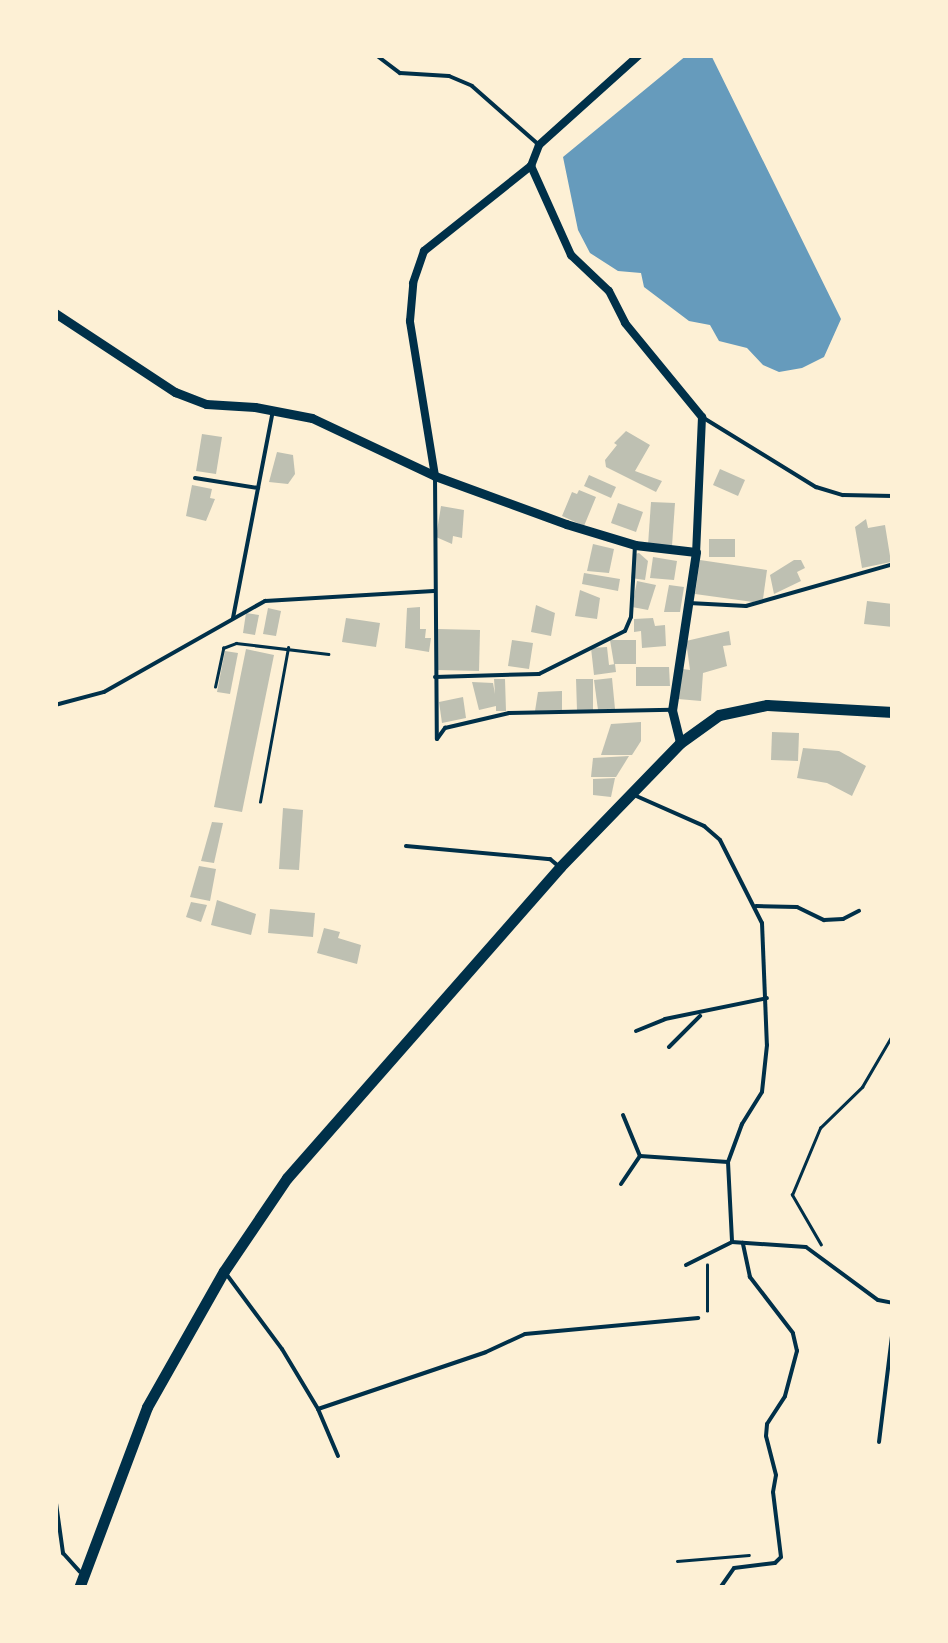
<!DOCTYPE html>
<style>
body{margin:0}
#map{position:relative;width:948px;height:1643px;overflow:hidden;background:#fdf0d5;font-family:Lato,sans-serif}
div>[style]{position:absolute}
.water>*{inset:0;background:#669bbc}
.building>*{inset:0;background:#bec0b2}
.path>*{height:2.5px;margin:-1.25px;padding:0 1.25px;transform-origin:1.25px;border-radius:1.25px;background:#003049}
.service>*{height:4px;margin:-2px;padding:0 2px;transform-origin:2px;border-radius:2px;background:#003049}
.minor>*{height:8px;margin:-4px;padding:0 4px;transform-origin:4px;border-radius:4px;background:#003049}
.tertiary>*{height:9px;margin:-4.5px;padding:0 4.5px;transform-origin:4.5px;border-radius:4.5px;background:#003049}
.primary>*{height:11px;margin:-5.5px;padding:0 5.5px;transform-origin:5.5px;border-radius:5.5px;background:#003049}
span{translate:-50% -50%;white-space:nowrap;text-align:center;line-height:1.15;-webkit-text-stroke:10px #fdf0d5;paint-order:stroke}
.frame{position:absolute;inset:0;border:58px solid #fdf0d5;pointer-events:none}
</style>
<div id="map">
<div class="water">
<i style="clip-path:polygon(687px 55px,711px 55px,841px 319px,824px 357px,802px 368px,779px 372px,763px 365px,747px 348px,719px 341px,710px 325px,689px 321px,644px 287px,641px 273px,618px 271px,590px 253px,578px 230px,563px 157px)"></i>
</div>
<div class="building">
<i style="clip-path:polygon(626px 431px,650px 445px,635px 471px,662px 481px,656px 492px,606px 467px,605px 460px,617px 445px,614px 443px)"></i>
<i style="clip-path:polygon(202px 434px,222px 437px,216px 474px,196px 471px)"></i>
<i style="clip-path:polygon(277px 452px,293px 455px,295px 474px,288px 484px,269px 482px)"></i>
<i style="clip-path:polygon(720px 469px,745px 480px,738px 496px,713px 485px)"></i>
<i style="clip-path:polygon(589px 475px,616px 487px,611px 498px,584px 486px)"></i>
<i style="clip-path:polygon(192px 485px,212px 489px,210px 498px,215px 499px,206px 521px,186px 516px)"></i>
<i style="clip-path:polygon(579px 490px,596px 497px,584px 526px,562px 516px,572px 492px,577px 494px)"></i>
<i style="clip-path:polygon(651px 502px,675px 503px,672px 546px,648px 545px)"></i>
<i style="clip-path:polygon(618px 503px,643px 512px,636px 532px,611px 523px)"></i>
<i style="clip-path:polygon(441px 506px,464px 510px,462px 538px,453px 536px,452px 544px,436px 537px)"></i>
<i style="clip-path:polygon(866px 519px,868px 528px,885px 525px,891px 562px,862px 568px,855px 527px)"></i>
<i style="clip-path:polygon(709px 539px,735px 539px,735px 557px,709px 557px)"></i>
<i style="clip-path:polygon(593px 544px,614px 549px,609px 573px,587px 571px)"></i>
<i style="clip-path:polygon(639px 553px,648px 561px,645px 580px,631px 578px,635px 554px)"></i>
<i style="clip-path:polygon(653px 557px,677px 561px,674px 580px,650px 578px)"></i>
<i style="clip-path:polygon(700px 560px,767px 570px,763px 599px,753px 602px,695px 594px)"></i>
<i style="clip-path:polygon(794px 560px,801px 560px,805px 568px,797px 572px,801px 581px,774px 594px,770px 575px)"></i>
<i style="clip-path:polygon(584px 573px,620px 579px,618px 591px,582px 584px)"></i>
<i style="clip-path:polygon(637px 581px,656px 585px,648px 610px,632px 607px)"></i>
<i style="clip-path:polygon(669px 585px,684px 587px,680px 612px,664px 612px)"></i>
<i style="clip-path:polygon(580px 590px,600px 598px,597px 619px,575px 616px)"></i>
<i style="clip-path:polygon(867px 601px,893px 604px,893px 627px,864px 624px)"></i>
<i style="clip-path:polygon(536px 605px,555px 613px,551px 636px,531px 632px)"></i>
<i style="clip-path:polygon(420px 607px,420px 629px,426px 629px,425px 638px,431px 638px,429px 652px,405px 648px,407px 608px)"></i>
<i style="clip-path:polygon(268px 608px,281px 611px,276px 636px,263px 634px)"></i>
<i style="clip-path:polygon(246px 613px,259px 615px,255px 635px,243px 633px)"></i>
<i style="clip-path:polygon(346px 618px,380px 623px,376px 647px,342px 642px)"></i>
<i style="clip-path:polygon(653px 618px,655px 626px,665px 625px,666px 646px,642px 648px,641px 631px,634px 632px,634px 619px)"></i>
<i style="clip-path:polygon(438px 629px,480px 630px,479px 671px,438px 670px)"></i>
<i style="clip-path:polygon(729px 631px,731px 645px,723px 646px,727px 666px,703px 673px,701px 701px,678px 699px,683px 669px,690px 670px,686px 641px)"></i>
<i style="clip-path:polygon(512px 640px,533px 643px,529px 669px,508px 666px)"></i>
<i style="clip-path:polygon(610px 640px,636px 640px,636px 664px,614px 664px)"></i>
<i style="clip-path:polygon(607px 647px,609px 665px,615px 664px,616px 672px,594px 675px,591px 648px)"></i>
<i style="clip-path:polygon(246px 649px,274px 655px,242px 812px,214px 807px)"></i>
<i style="clip-path:polygon(225px 651px,238px 653px,230px 694px,217px 692px)"></i>
<i style="clip-path:polygon(636px 667px,669px 667px,670px 686px,636px 686px)"></i>
<i style="clip-path:polygon(612px 678px,615px 709px,598px 710px,594px 680px)"></i>
<i style="clip-path:polygon(494px 679px,505px 679px,506px 711px,496px 711px,496px 706px,479px 710px,472px 682px,493px 683px,495px 694px)"></i>
<i style="clip-path:polygon(576px 679px,593px 679px,593px 711px,577px 711px)"></i>
<i style="clip-path:polygon(562px 691px,562px 710px,535px 711px,538px 692px)"></i>
<i style="clip-path:polygon(463px 697px,466px 718px,442px 723px,439px 702px)"></i>
<i style="clip-path:polygon(641px 722px,641px 741px,632px 755px,601px 755px,611px 724px)"></i>
<i style="clip-path:polygon(772px 732px,799px 733px,798px 761px,771px 760px)"></i>
<i style="clip-path:polygon(803px 748px,839px 751px,866px 766px,852px 796px,827px 783px,797px 778px)"></i>
<i style="clip-path:polygon(629px 756px,616px 777px,591px 777px,593px 758px)"></i>
<i style="clip-path:polygon(615px 778px,611px 797px,593px 795px,593px 779px)"></i>
<i style="clip-path:polygon(283px 808px,303px 810px,299px 870px,279px 869px)"></i>
<i style="clip-path:polygon(212px 822px,223px 823px,214px 863px,201px 861px)"></i>
<i style="clip-path:polygon(199px 866px,216px 869px,210px 901px,190px 897px)"></i>
<i style="clip-path:polygon(217px 900px,256px 914px,251px 935px,211px 925px)"></i>
<i style="clip-path:polygon(191px 902px,207px 905px,201px 922px,186px 917px)"></i>
<i style="clip-path:polygon(270px 909px,315px 913px,313px 937px,268px 933px)"></i>
<i style="clip-path:polygon(324px 928px,340px 932px,338px 938px,361px 945px,357px 964px,317px 953px)"></i>
</div>
<div class="path">
<i style="left:215px;top:687px;width:40px;rotate:-78deg"></i>
<i style="left:223px;top:648px;width:14px;rotate:-21deg"></i>
<i style="left:236px;top:643px;width:93px;rotate:6.8deg"></i>
<i style="left:260px;top:802px;width:157px;rotate:-79.7deg"></i>
<i style="left:821px;top:1245px;width:58px;rotate:-120.1deg"></i>
<i style="left:792px;top:1195px;width:73px;rotate:-67.3deg"></i>
<i style="left:820px;top:1128px;width:59px;rotate:-44.3deg"></i>
<i style="left:862px;top:1087px;width:61px;rotate:-59.7deg"></i>
<i style="left:707px;top:1311px;width:46px;rotate:-90deg"></i>
<i style="left:677px;top:1561px;width:72px;rotate:-4.8deg"></i>
</div>
<div class="service">
<i style="left:376px;top:55px;width:30px;rotate:37deg"></i>
<i style="left:400px;top:73px;width:49px;rotate:3.5deg"></i>
<i style="left:449px;top:76px;width:25px;rotate:23deg"></i>
<i style="left:472px;top:86px;width:89px;rotate:41.4deg"></i>
<i style="left:702px;top:417px;width:134px;rotate:31.6deg"></i>
<i style="left:816px;top:487px;width:28px;rotate:17deg"></i>
<i style="left:843px;top:495px;width:50px;rotate:1.1deg"></i>
<i style="left:435px;top:476px;width:263px;rotate:89.6deg"></i>
<i style="left:437px;top:739px;width:14px;rotate:-54deg"></i>
<i style="left:445px;top:728px;width:66px;rotate:-13.2deg"></i>
<i style="left:509px;top:713px;width:163px;rotate:-1.1deg"></i>
<i style="left:195px;top:478px;width:64px;rotate:9deg"></i>
<i style="left:689px;top:603px;width:57px;rotate:3deg"></i>
<i style="left:746px;top:606px;width:153px;rotate:-15.9deg"></i>
<i style="left:233px;top:618px;width:211px;rotate:-79.1deg"></i>
<i style="left:435px;top:677px;width:104px;rotate:-1.7deg"></i>
<i style="left:539px;top:674px;width:96px;rotate:-26.6deg"></i>
<i style="left:625px;top:631px;width:15px;rotate:-67deg"></i>
<i style="left:631px;top:617px;width:72px;rotate:-86.8deg"></i>
<i style="left:55px;top:705px;width:51px;rotate:-14.9deg"></i>
<i style="left:104px;top:692px;width:185px;rotate:-29.5deg"></i>
<i style="left:265px;top:601px;width:169px;rotate:-3.4deg"></i>
<i style="left:634px;top:795px;width:77px;rotate:23.9deg"></i>
<i style="left:704px;top:826px;width:21px;rotate:41deg"></i>
<i style="left:720px;top:840px;width:93px;rotate:63.2deg"></i>
<i style="left:762px;top:923px;width:122px;rotate:87.7deg"></i>
<i style="left:767px;top:1045px;width:47px;rotate:96.1deg"></i>
<i style="left:762px;top:1092px;width:38px;rotate:122deg"></i>
<i style="left:742px;top:1124px;width:40px;rotate:110.2deg"></i>
<i style="left:728px;top:1162px;width:80px;rotate:87.1deg"></i>
<i style="left:406px;top:846px;width:145px;rotate:5.2deg"></i>
<i style="left:550px;top:859px;width:8px;rotate:40deg"></i>
<i style="left:756px;top:906px;width:41px;rotate:1.4deg"></i>
<i style="left:797px;top:907px;width:30px;rotate:26deg"></i>
<i style="left:824px;top:920px;width:19px;rotate:-3deg"></i>
<i style="left:843px;top:919px;width:18px;rotate:-27deg"></i>
<i style="left:636px;top:1031px;width:31px;rotate:-22deg"></i>
<i style="left:665px;top:1019px;width:104px;rotate:-11.6deg"></i>
<i style="left:669px;top:1047px;width:44px;rotate:-45deg"></i>
<i style="left:623px;top:1115px;width:44px;rotate:67.5deg"></i>
<i style="left:640px;top:1156px;width:88px;rotate:3.9deg"></i>
<i style="left:621px;top:1184px;width:34px;rotate:-56deg"></i>
<i style="left:686px;top:1265px;width:51px;rotate:-26.6deg"></i>
<i style="left:732px;top:1242px;width:74px;rotate:3.9deg"></i>
<i style="left:806px;top:1247px;width:89px;rotate:36.4deg"></i>
<i style="left:878px;top:1300px;width:15px;rotate:11deg"></i>
<i style="left:227px;top:1275px;width:92px;rotate:53.4deg"></i>
<i style="left:282px;top:1349px;width:70px;rotate:59deg"></i>
<i style="left:318px;top:1409px;width:51px;rotate:66.9deg"></i>
<i style="left:318px;top:1409px;width:177px;rotate:-18.7deg"></i>
<i style="left:486px;top:1352px;width:43px;rotate:-24.8deg"></i>
<i style="left:525px;top:1334px;width:174px;rotate:-5.3deg"></i>
<i style="left:879px;top:1442px;width:115px;rotate:-83deg"></i>
<i style="left:55px;top:1496px;width:58px;rotate:82deg"></i>
<i style="left:63px;top:1553px;width:25px;rotate:48deg"></i>
<i style="left:720px;top:1588px;width:24px;rotate:-55deg"></i>
<i style="left:734px;top:1568px;width:41px;rotate:-7deg"></i>
<i style="left:775px;top:1563px;width:8px;rotate:-45deg"></i>
<i style="left:781px;top:1557px;width:65px;rotate:-97deg"></i>
<i style="left:773px;top:1492px;width:17px;rotate:-80deg"></i>
<i style="left:776px;top:1475px;width:40px;rotate:-104.4deg"></i>
<i style="left:766px;top:1436px;width:12px;rotate:-85deg"></i>
<i style="left:767px;top:1424px;width:33px;rotate:-57deg"></i>
<i style="left:785px;top:1396px;width:47px;rotate:-75.1deg"></i>
<i style="left:797px;top:1351px;width:18px;rotate:-103deg"></i>
<i style="left:793px;top:1333px;width:71px;rotate:-127.5deg"></i>
<i style="left:750px;top:1277px;width:35px;rotate:-102deg"></i>
</div>
<div class="minor">
<i style="left:531px;top:166px;width:98px;rotate:65.8deg"></i>
<i style="left:571px;top:255px;width:52px;rotate:43.5deg"></i>
<i style="left:609px;top:291px;width:36px;rotate:63deg"></i>
<i style="left:625px;top:323px;width:122px;rotate:50.7deg"></i>
<i style="left:702px;top:417px;width:135px;rotate:92.5deg"></i>
<i style="left:435px;top:476px;width:157px;rotate:-99.2deg"></i>
<i style="left:410px;top:321px;width:38px;rotate:-85deg"></i>
<i style="left:413px;top:283px;width:34px;rotate:-71deg"></i>
<i style="left:424px;top:251px;width:137px;rotate:-38.5deg"></i>
<i style="left:531px;top:166px;width:22px;rotate:-69deg"></i>
<i style="left:539px;top:145px;width:135px;rotate:-42deg"></i>
</div>
<div class="tertiary">
<i style="left:55px;top:313px;width:144px;rotate:33.4deg"></i>
<i style="left:175px;top:392px;width:33px;rotate:21deg"></i>
<i style="left:206px;top:404px;width:49px;rotate:3.5deg"></i>
<i style="left:255px;top:407px;width:58px;rotate:10.9deg"></i>
<i style="left:312px;top:418px;width:136px;rotate:25.2deg"></i>
<i style="left:435px;top:476px;width:140px;rotate:20.1deg"></i>
<i style="left:566px;top:524px;width:72px;rotate:16.9deg"></i>
<i style="left:635px;top:545px;width:61px;rotate:6.5deg"></i>
<i style="left:696px;top:552px;width:160px;rotate:98.6deg"></i>
<i style="left:672px;top:710px;width:34px;rotate:76deg"></i>
</div>
<div class="primary">
<i style="left:79px;top:1588px;width:193px;rotate:-69.4deg"></i>
<i style="left:147px;top:1407px;width:156px;rotate:-60.5deg"></i>
<i style="left:224px;top:1271px;width:112px;rotate:-55.9deg"></i>
<i style="left:287px;top:1178px;width:414px;rotate:-48.7deg"></i>
<i style="left:560px;top:867px;width:173px;rotate:-45.9deg"></i>
<i style="left:680px;top:743px;width:48px;rotate:-35.7deg"></i>
<i style="left:719px;top:715px;width:49px;rotate:-11.8deg"></i>
<i style="left:767px;top:705px;width:126px;rotate:3.2deg"></i>
</div>
<div class="frame"></div>
</div>
